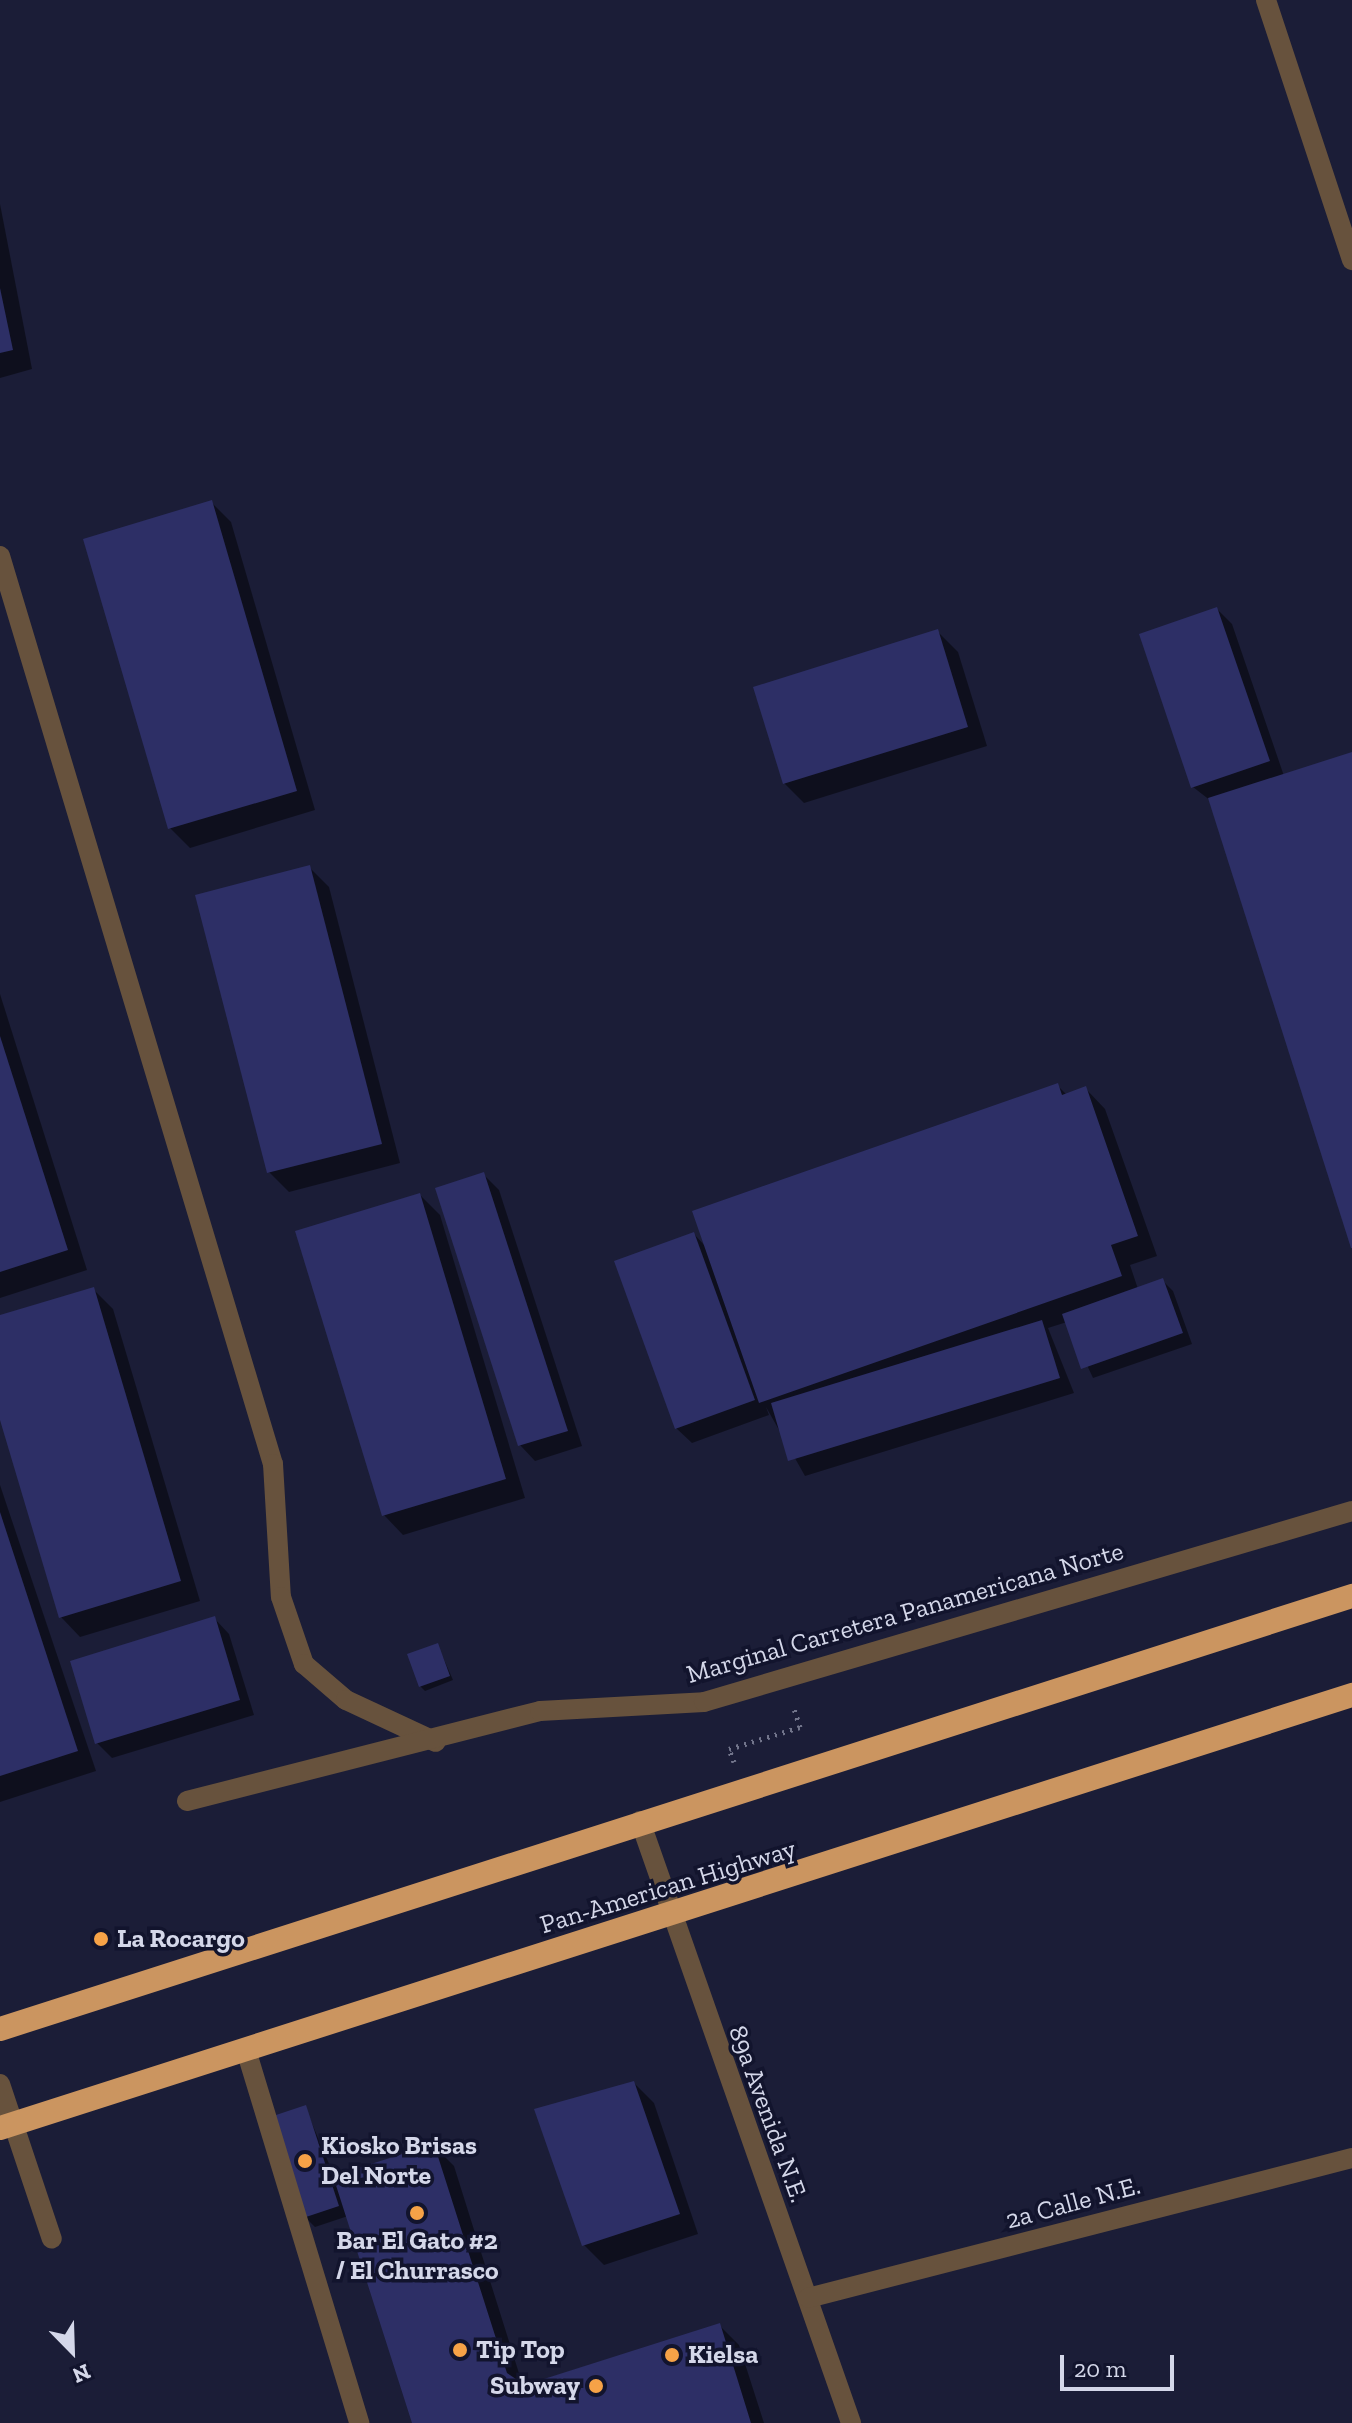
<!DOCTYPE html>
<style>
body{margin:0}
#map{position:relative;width:1352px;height:2423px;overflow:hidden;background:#1b1d37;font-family:"Zilla Slab",serif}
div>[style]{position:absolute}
.shadow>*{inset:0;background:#0007}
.building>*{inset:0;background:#2d2f66}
.path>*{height:5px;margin-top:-2.5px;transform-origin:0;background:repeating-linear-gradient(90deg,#72758b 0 2px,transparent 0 8px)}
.minor>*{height:20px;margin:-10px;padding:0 10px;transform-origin:10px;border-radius:10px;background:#67523d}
.highway>*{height:24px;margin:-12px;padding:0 12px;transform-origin:12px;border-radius:12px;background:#cb9560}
.dots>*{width:22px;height:22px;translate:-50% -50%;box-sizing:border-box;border:4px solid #12142d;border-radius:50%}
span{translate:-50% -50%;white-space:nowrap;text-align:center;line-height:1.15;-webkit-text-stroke:7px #12142d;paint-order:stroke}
.street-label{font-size:26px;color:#d4d7e9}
.poi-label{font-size:26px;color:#d4d7e9;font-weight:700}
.left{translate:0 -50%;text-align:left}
.right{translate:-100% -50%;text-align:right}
.north{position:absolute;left:32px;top:2311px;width:80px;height:80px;-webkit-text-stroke:6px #12142d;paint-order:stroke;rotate:157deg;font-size:22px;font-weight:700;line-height:32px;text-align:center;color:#d4d7e9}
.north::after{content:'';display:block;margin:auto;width:28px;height:36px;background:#d4d7e9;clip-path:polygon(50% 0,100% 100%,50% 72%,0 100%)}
.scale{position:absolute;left:1060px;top:2355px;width:114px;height:36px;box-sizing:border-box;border:4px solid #d4d7e9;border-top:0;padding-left:10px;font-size:24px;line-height:28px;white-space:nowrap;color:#d4d7e9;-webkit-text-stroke:6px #12142d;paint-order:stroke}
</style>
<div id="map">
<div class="shadow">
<i style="clip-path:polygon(0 204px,32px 369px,0 378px)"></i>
<i style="clip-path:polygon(211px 502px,231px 522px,315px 810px,190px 848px,170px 828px)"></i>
<i style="clip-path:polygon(1217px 609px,1232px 624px,1284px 776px,1352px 754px,1352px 1243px,1211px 801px,1193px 787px,1141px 635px)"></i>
<i style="clip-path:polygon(938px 632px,958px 652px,987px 746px,804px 803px,784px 783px)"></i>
<i style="clip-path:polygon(309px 867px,329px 887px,400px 1163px,289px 1192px,269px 1172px)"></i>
<i style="clip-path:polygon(0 994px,87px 1270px,0 1298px)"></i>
<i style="clip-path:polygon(1057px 1085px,1067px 1095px,1086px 1089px,1105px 1109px,1157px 1256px,1130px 1265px,1138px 1289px,1163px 1281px,1173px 1291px,1192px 1344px,1093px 1378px,1067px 1322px,1048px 1328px,1074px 1393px,805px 1476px,766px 1407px,769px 1415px,692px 1443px,676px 1428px,694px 1234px,706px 1247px)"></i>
<i style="clip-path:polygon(484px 1175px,499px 1190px,582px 1446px,535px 1461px,520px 1445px)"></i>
<i style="clip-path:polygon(420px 1195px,440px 1215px,525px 1498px,403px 1535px,384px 1515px)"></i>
<i style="clip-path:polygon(93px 1289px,113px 1309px,200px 1601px,80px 1637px,61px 1617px,0 1413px,0 1317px)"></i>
<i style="clip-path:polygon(0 1485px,96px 1771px,0 1802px)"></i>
<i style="clip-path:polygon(214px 1618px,229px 1634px,254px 1715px,112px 1758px,97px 1743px)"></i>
<i style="clip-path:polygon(438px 1646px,453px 1680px,425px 1691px,420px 1686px)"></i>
<i style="clip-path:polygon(634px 2083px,654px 2103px,698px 2234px,604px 2265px,584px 2245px)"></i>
<i style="clip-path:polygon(305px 2107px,335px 2178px,434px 2146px,454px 2166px,523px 2386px,719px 2325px,739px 2345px,764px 2423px,414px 2423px,348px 2216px,315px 2227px,305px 2217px)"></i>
</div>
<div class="building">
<i style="clip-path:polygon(0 288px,13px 350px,0 353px)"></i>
<i style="clip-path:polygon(212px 500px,297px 791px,168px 829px,83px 539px)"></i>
<i style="clip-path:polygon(1217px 607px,1270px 761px,1191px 788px,1139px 634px)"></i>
<i style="clip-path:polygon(938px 629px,968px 727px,783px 784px,753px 687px)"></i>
<i style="clip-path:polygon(1352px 752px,1352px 1248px,1351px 1248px,1208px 798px)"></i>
<i style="clip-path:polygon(310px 865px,382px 1144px,267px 1173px,195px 895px)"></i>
<i style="clip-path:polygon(0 1036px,68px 1250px,0 1272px)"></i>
<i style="clip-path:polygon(1058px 1083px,1062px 1095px,1086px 1086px,1138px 1236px,1111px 1245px,1122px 1276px,759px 1403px,692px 1211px)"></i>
<i style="clip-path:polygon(484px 1172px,568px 1431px,518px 1446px,435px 1188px)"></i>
<i style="clip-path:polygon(420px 1193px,506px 1479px,382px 1516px,295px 1231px)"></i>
<i style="clip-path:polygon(694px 1232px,755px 1400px,675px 1429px,614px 1261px)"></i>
<i style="clip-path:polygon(1163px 1278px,1183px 1333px,1081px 1369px,1062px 1314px)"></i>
<i style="clip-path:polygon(94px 1287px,181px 1581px,59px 1618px,0 1420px,0 1315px)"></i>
<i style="clip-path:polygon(1042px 1320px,1060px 1378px,788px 1461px,771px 1403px)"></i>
<i style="clip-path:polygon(0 1512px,78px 1751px,0 1776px)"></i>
<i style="clip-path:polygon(215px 1616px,240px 1700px,95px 1744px,70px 1661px)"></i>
<i style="clip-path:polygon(438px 1643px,450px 1676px,419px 1687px,407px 1654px)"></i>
<i style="clip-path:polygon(634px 2081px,680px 2214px,582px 2246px,534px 2109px)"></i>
<i style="clip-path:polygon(306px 2105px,339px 2206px,303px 2218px,270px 2117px)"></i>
<i style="clip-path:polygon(434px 2144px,507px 2373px,525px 2385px,720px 2323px,751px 2423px,412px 2423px,333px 2176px)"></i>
</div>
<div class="path">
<i style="left:734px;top:1762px;width:14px;rotate:-111deg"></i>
<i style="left:729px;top:1749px;width:74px;rotate:-17.2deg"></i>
<i style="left:800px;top:1727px;width:22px;rotate:-108deg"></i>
</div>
<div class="minor">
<i style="left:1266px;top:0;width:274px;rotate:71.7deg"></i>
<i style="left:0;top:556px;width:948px;rotate:73.27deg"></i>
<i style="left:273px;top:1464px;width:133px;rotate:86.6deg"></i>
<i style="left:281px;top:1597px;width:71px;rotate:71.1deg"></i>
<i style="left:304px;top:1664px;width:55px;rotate:40.6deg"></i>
<i style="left:346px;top:1700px;width:99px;rotate:25deg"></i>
<i style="left:187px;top:1801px;width:364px;rotate:-14.3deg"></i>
<i style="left:540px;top:1711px;width:164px;rotate:-3.1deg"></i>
<i style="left:704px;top:1702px;width:676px;rotate:-16.42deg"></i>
<i style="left:640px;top:1821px;width:638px;rotate:70.68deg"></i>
<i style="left:246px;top:2050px;width:390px;rotate:73.1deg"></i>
<i style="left:0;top:2084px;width:163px;rotate:71.5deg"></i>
<i style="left:808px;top:2298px;width:562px;rotate:-14.43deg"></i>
</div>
<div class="highway">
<i style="left:0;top:2029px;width:1420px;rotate:-17.76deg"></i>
<i style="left:0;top:2128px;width:1420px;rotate:-17.76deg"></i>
</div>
<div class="dots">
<i style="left:101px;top:1939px;background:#f6a247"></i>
<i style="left:305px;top:2161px;background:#f6a247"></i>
<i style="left:417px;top:2213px;background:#f6a247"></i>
<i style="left:460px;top:2350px;background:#f6a247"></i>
<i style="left:672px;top:2355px;background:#f6a247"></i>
<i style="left:596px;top:2386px;background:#f6a247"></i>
</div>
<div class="street-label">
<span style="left:905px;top:1613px;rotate:-16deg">Marginal Carretera Panamericana Norte</span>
<span style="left:668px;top:1887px;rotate:-17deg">Pan-American Highway</span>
<span style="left:768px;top:2114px;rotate:70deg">89a Avenida N.E.</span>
<span style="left:1073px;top:2203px;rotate:-15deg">2a Calle N.E.</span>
</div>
<div class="poi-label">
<span class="left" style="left:117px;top:1939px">La Rocargo</span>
<span class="left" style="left:321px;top:2161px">Kiosko Brisas<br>Del Norte</span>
<span style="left:417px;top:2256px">Bar El Gato #2<br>/ El Churrasco</span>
<span class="left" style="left:476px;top:2350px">Tip Top</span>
<span class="left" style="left:688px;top:2355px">Kielsa</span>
<span class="right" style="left:580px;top:2386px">Subway</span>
</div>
<div class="north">N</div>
<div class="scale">20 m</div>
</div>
